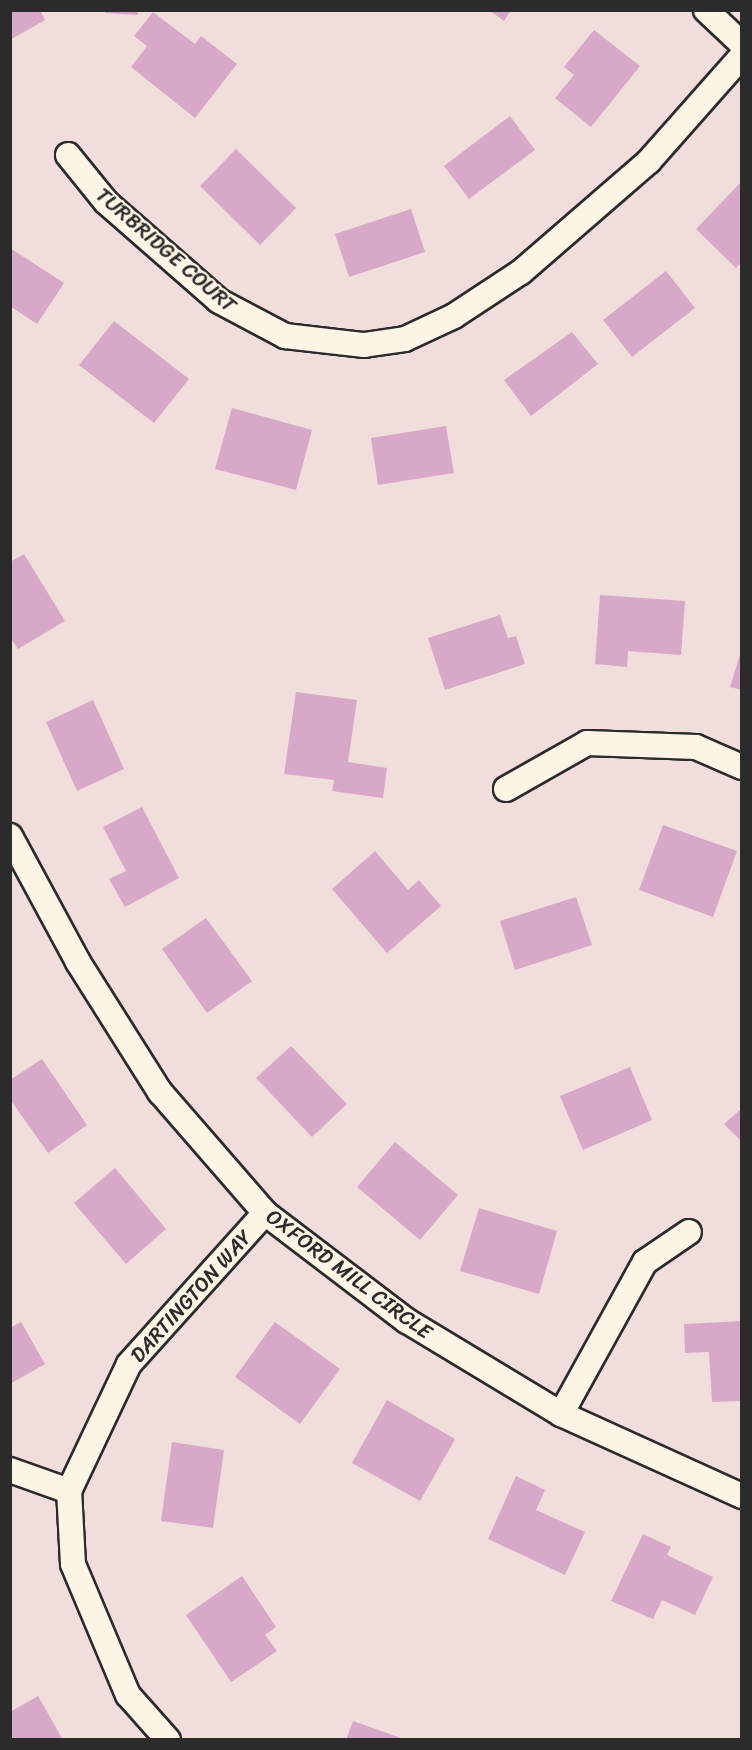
<!DOCTYPE html>
<style>
body{margin:0}
#map{position:relative;width:752px;height:1750px;overflow:hidden;background:#f1dedc;font-family:Sriracha,sans-serif}
div>[style]{position:absolute}
.building>*{inset:0;background:#d7a8c8}
.roads{filter:drop-shadow(2px 0 #2b2b2b) drop-shadow(-2px 0 #2b2b2b) drop-shadow(0 2px #2b2b2b) drop-shadow(0 -2px #2b2b2b)}
.street>*{height:24px;margin:-12px;padding:0 12px;transform-origin:12px;border-radius:12px;background:#fcf5e5}
span{translate:-50% -50%;white-space:nowrap;text-align:center;line-height:1.15;-webkit-text-stroke:4.5px #fcf5e5;paint-order:stroke}
.street-label{font-size:21px;color:#2b2b2b}
.frame{position:absolute;inset:0;border:12px solid #2b2b2b;pointer-events:none}
</style>
<div id="map">
<div class="building">
<i style="clip-path:polygon(10px 10px,40px 10px,45px 20px,10px 40px)"></i>
<i style="clip-path:polygon(105px 10px,138px 10px,138px 15px,105px 13px)"></i>
<i style="clip-path:polygon(489px 10px,511px 10px,504px 21px)"></i>
<i style="clip-path:polygon(153px 12px,195px 44px,201px 36px,237px 64px,195px 118px,131px 67px,147px 46px,134px 36px)"></i>
<i style="clip-path:polygon(594px 30px,640px 66px,591px 127px,555px 98px,574px 75px,564px 67px)"></i>
<i style="clip-path:polygon(510px 116px,535px 150px,469px 199px,444px 166px)"></i>
<i style="clip-path:polygon(236px 149px,296px 208px,260px 245px,200px 186px)"></i>
<i style="clip-path:polygon(742px 181px,742px 262px,736px 268px,696px 229px)"></i>
<i style="clip-path:polygon(411px 209px,425px 252px,349px 277px,335px 234px)"></i>
<i style="clip-path:polygon(10px 248px,64px 283px,37px 324px,10px 306px)"></i>
<i style="clip-path:polygon(666px 271px,695px 308px,632px 357px,603px 320px)"></i>
<i style="clip-path:polygon(114px 321px,189px 379px,154px 423px,79px 365px)"></i>
<i style="clip-path:polygon(572px 332px,598px 364px,531px 416px,504px 380px)"></i>
<i style="clip-path:polygon(232px 408px,312px 430px,296px 490px,215px 469px)"></i>
<i style="clip-path:polygon(446px 426px,454px 473px,378px 485px,371px 438px)"></i>
<i style="clip-path:polygon(24px 554px,65px 621px,18px 649px,10px 637px,10px 562px)"></i>
<i style="clip-path:polygon(600px 595px,685px 601px,681px 655px,628px 651px,627px 667px,595px 664px)"></i>
<i style="clip-path:polygon(500px 615px,508px 638px,516px 636px,525px 664px,445px 690px,428px 638px)"></i>
<i style="clip-path:polygon(741px 651px,742px 651px,742px 690px,730px 687px)"></i>
<i style="clip-path:polygon(296px 692px,357px 700px,348px 762px,387px 768px,383px 798px,332px 791px,334px 780px,284px 774px)"></i>
<i style="clip-path:polygon(93px 700px,124px 769px,77px 791px,46px 722px)"></i>
<i style="clip-path:polygon(142px 807px,179px 878px,125px 907px,109px 879px,126px 871px,103px 827px)"></i>
<i style="clip-path:polygon(663px 825px,737px 851px,713px 917px,639px 890px)"></i>
<i style="clip-path:polygon(375px 851px,408px 890px,419px 880px,441px 906px,387px 953px,332px 889px)"></i>
<i style="clip-path:polygon(576px 897px,592px 945px,515px 970px,500px 921px)"></i>
<i style="clip-path:polygon(206px 918px,252px 981px,207px 1013px,162px 949px)"></i>
<i style="clip-path:polygon(291px 1046px,347px 1104px,312px 1137px,256px 1078px)"></i>
<i style="clip-path:polygon(42px 1059px,87px 1125px,48px 1153px,10px 1099px,10px 1080px)"></i>
<i style="clip-path:polygon(630px 1067px,652px 1120px,583px 1150px,560px 1096px)"></i>
<i style="clip-path:polygon(742px 1108px,742px 1142px,724px 1124px)"></i>
<i style="clip-path:polygon(395px 1142px,458px 1195px,420px 1240px,357px 1187px)"></i>
<i style="clip-path:polygon(115px 1168px,166px 1229px,126px 1264px,74px 1203px)"></i>
<i style="clip-path:polygon(479px 1208px,557px 1231px,539px 1294px,460px 1271px)"></i>
<i style="clip-path:polygon(742px 1321px,742px 1401px,712px 1402px,709px 1352px,685px 1353px,684px 1324px)"></i>
<i style="clip-path:polygon(21px 1322px,45px 1364px,10px 1384px,10px 1328px)"></i>
<i style="clip-path:polygon(275px 1322px,340px 1369px,300px 1424px,235px 1377px)"></i>
<i style="clip-path:polygon(387px 1400px,455px 1439px,420px 1501px,352px 1463px)"></i>
<i style="clip-path:polygon(172px 1442px,224px 1450px,213px 1528px,161px 1521px)"></i>
<i style="clip-path:polygon(516px 1476px,545px 1490px,536px 1510px,585px 1532px,565px 1575px,488px 1539px)"></i>
<i style="clip-path:polygon(643px 1534px,671px 1547px,667px 1555px,713px 1577px,695px 1615px,662px 1600px,653px 1619px,611px 1601px)"></i>
<i style="clip-path:polygon(242px 1576px,276px 1627px,265px 1635px,277px 1651px,231px 1682px,186px 1615px)"></i>
<i style="clip-path:polygon(38px 1696px,63px 1740px,10px 1740px,10px 1712px)"></i>
<i style="clip-path:polygon(353px 1721px,404px 1739px,404px 1740px,346px 1740px)"></i>
</div>
<div class="roads">
<div class="street">
<i style="left:706px;top:10px;width:50px;rotate:43.4deg"></i>
<i style="left:68px;top:155px;width:60px;rotate:51deg"></i>
<i style="left:106px;top:202px;width:150px;rotate:41.2deg"></i>
<i style="left:219px;top:301px;width:75px;rotate:27.9deg"></i>
<i style="left:285px;top:336px;width:80px;rotate:6.5deg"></i>
<i style="left:364px;top:345px;width:41px;rotate:-8.3deg"></i>
<i style="left:405px;top:339px;width:54px;rotate:-25.1deg"></i>
<i style="left:454px;top:316px;width:80px;rotate:-33.3deg"></i>
<i style="left:521px;top:272px;width:169px;rotate:-40.9deg"></i>
<i style="left:649px;top:161px;width:140px;rotate:-48.5deg"></i>
<i style="left:506px;top:789px;width:93px;rotate:-29.6deg"></i>
<i style="left:587px;top:743px;width:109px;rotate:2.1deg"></i>
<i style="left:696px;top:747px;width:50px;rotate:23.5deg"></i>
<i style="left:10px;top:836px;width:143px;rotate:61.6deg"></i>
<i style="left:78px;top:962px;width:154px;rotate:57.8deg"></i>
<i style="left:160px;top:1092px;width:160px;rotate:49deg"></i>
<i style="left:265px;top:1213px;width:178px;rotate:37.3deg"></i>
<i style="left:407px;top:1321px;width:180px;rotate:31.1deg"></i>
<i style="left:561px;top:1414px;width:199px;rotate:24.4deg"></i>
<i style="left:561px;top:1414px;width:174px;rotate:-61.1deg"></i>
<i style="left:645px;top:1262px;width:53px;rotate:-34.3deg"></i>
<i style="left:10px;top:1470px;width:63px;rotate:19.6deg"></i>
<i style="left:168px;top:1740px;width:60px;rotate:-131.6deg"></i>
<i style="left:128px;top:1695px;width:142px;rotate:-112.8deg"></i>
<i style="left:73px;top:1564px;width:73px;rotate:-93.1deg"></i>
<i style="left:69px;top:1491px;width:140px;rotate:-64.7deg"></i>
<i style="left:129px;top:1364px;width:203px;rotate:-48deg"></i>
</div>
</div>
<div class="street-label">
<span style="left:166px;top:250px;rotate:41deg">TURBRIDGE COURT</span>
<span style="left:349px;top:1274px;rotate:37deg">OXFORD MILL CIRCLE</span>
<span style="left:191px;top:1296px;rotate:-48deg">DARTINGTON WAY</span>
</div>
<div class="frame"></div>
</div>
